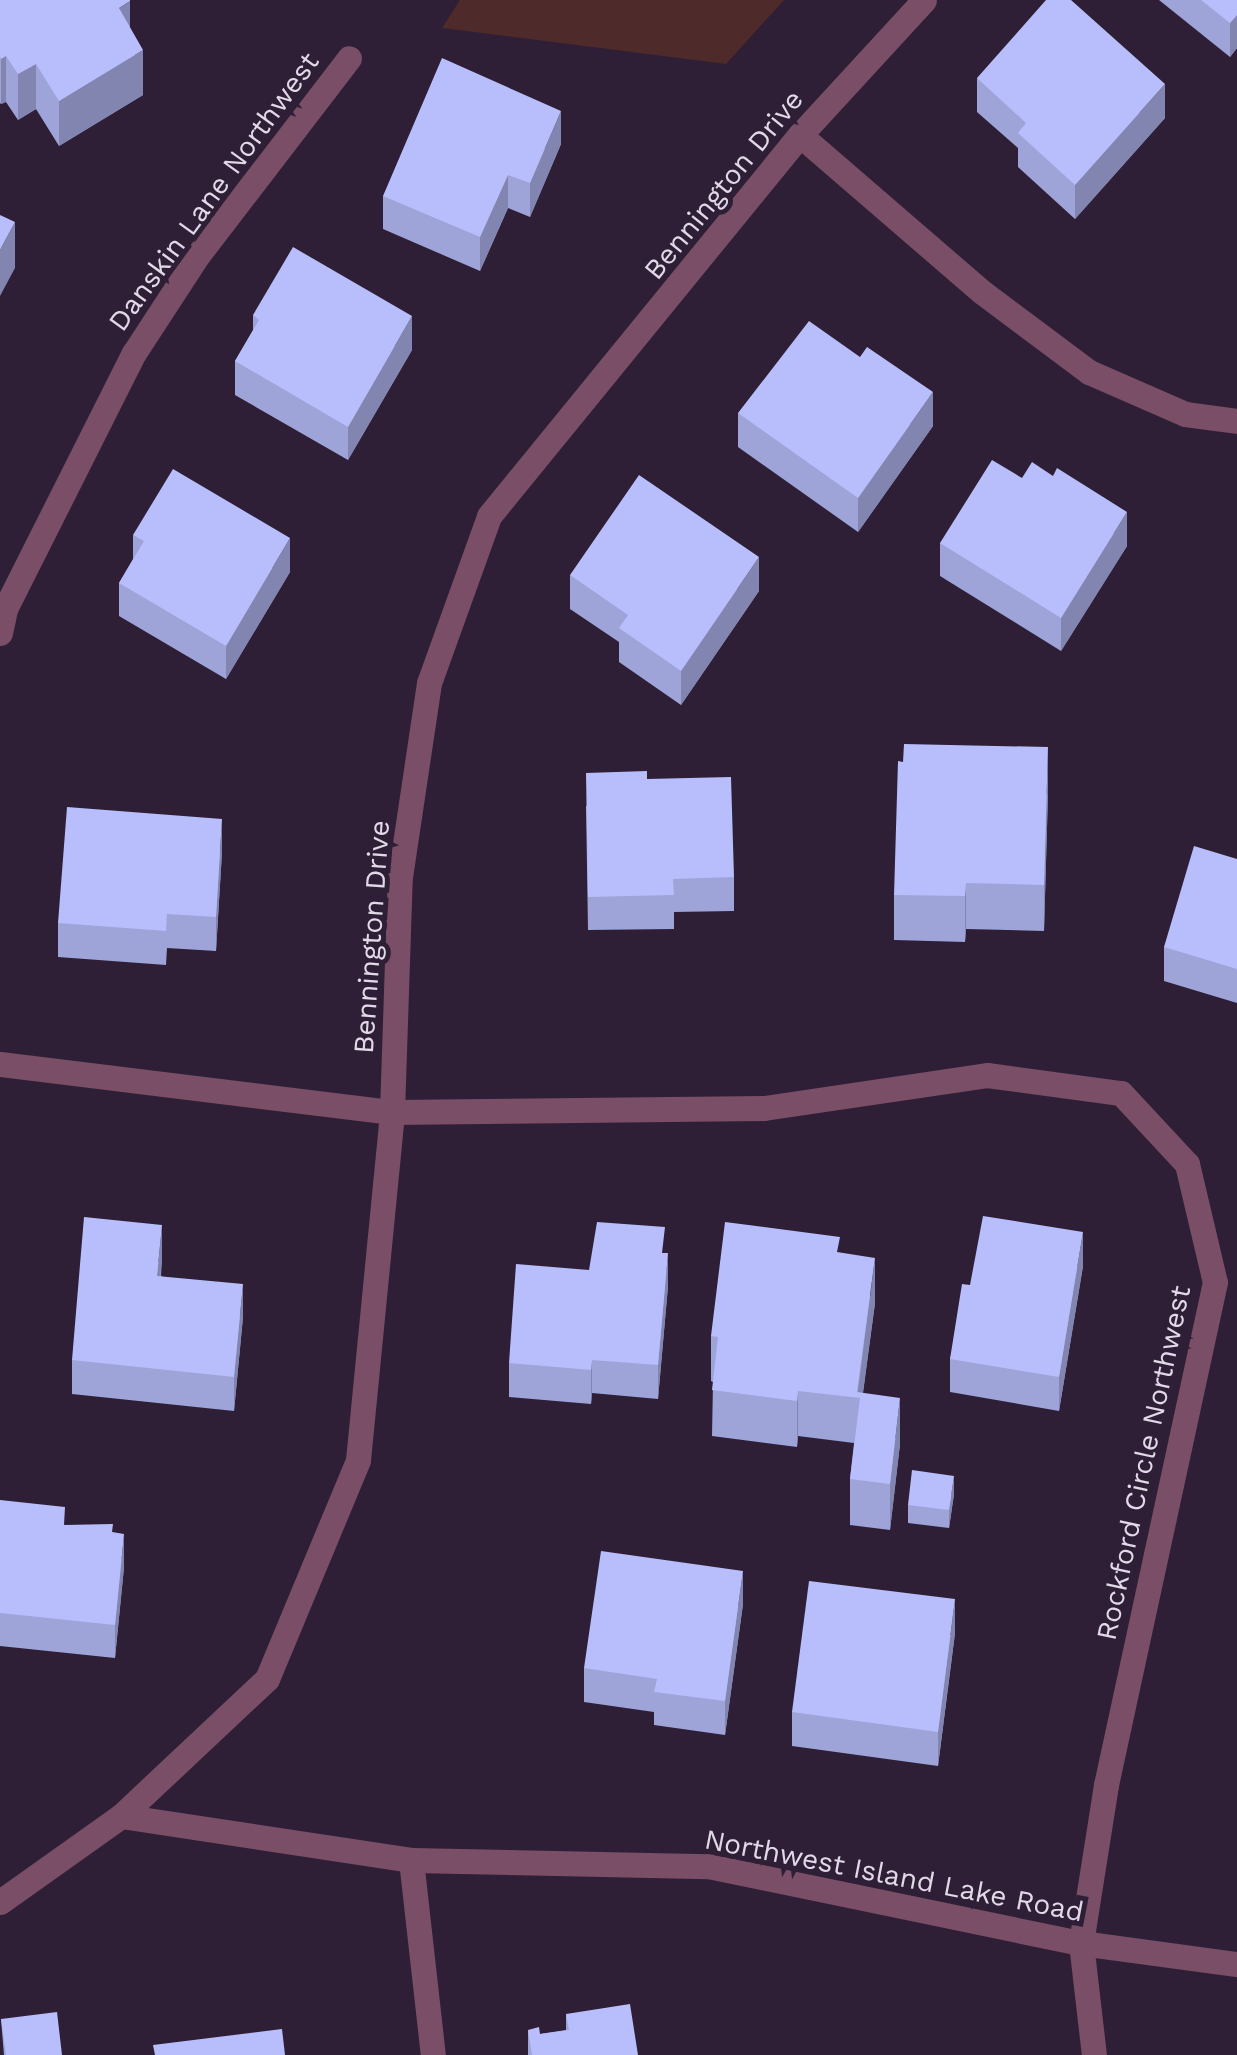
<!DOCTYPE html>
<style>
body{margin:0}
#map{position:relative;width:1237px;height:2055px;overflow:hidden;background:#2e1f37;font-family:"Work Sans",sans-serif}
div>[style]{position:absolute}
.green>*{inset:0;background:#4f2a2b}
.minor>*{height:25px;margin:-12.5px;padding:0 12.5px;transform-origin:12.5px;border-radius:12.5px;background:#794e66}
.wall>*{inset:0;background:#9ea3d8}
.shaded-wall>*{inset:0;background:#8185b0}
.building>*{inset:0;background:#b8befb}
span{translate:-50% -50%;white-space:nowrap;text-align:center;line-height:1.15;-webkit-text-stroke:10px #2e1f37;paint-order:stroke}
.street-label{font-size:28px;color:#e2d9e8}
</style>
<div id="map">
<div class="green">
<i style="clip-path:polygon(460px 0,784px 0,726px 64px,442px 28px)"></i>
</div>
<div class="minor">
<i style="left:800px;top:135px;width:240px;rotate:40.8deg"></i>
<i style="left:982px;top:292px;width:134px;rotate:36.8deg"></i>
<i style="left:1089px;top:372px;width:105px;rotate:23.6deg"></i>
<i style="left:1185px;top:414px;width:52px;rotate:7.7deg"></i>
<i style="left:0;top:633px;width:25px;rotate:-78deg"></i>
<i style="left:5px;top:609px;width:287px;rotate:-63.3deg"></i>
<i style="left:134px;top:353px;width:117px;rotate:-56.9deg"></i>
<i style="left:198px;top:255px;width:248px;rotate:-52.5deg"></i>
<i style="left:0;top:1064px;width:395px;rotate:7deg"></i>
<i style="left:392px;top:1112px;width:372px;rotate:-0.6deg"></i>
<i style="left:764px;top:1108px;width:225px;rotate:-8.4deg"></i>
<i style="left:987px;top:1075px;width:135px;rotate:7.7deg"></i>
<i style="left:1121px;top:1093px;width:97px;rotate:47.1deg"></i>
<i style="left:1187px;top:1164px;width:121px;rotate:76.7deg"></i>
<i style="left:1215px;top:1282px;width:515px;rotate:102.23deg"></i>
<i style="left:1106px;top:1785px;width:160px;rotate:99deg"></i>
<i style="left:1081px;top:1943px;width:113px;rotate:83.4deg"></i>
<i style="left:121px;top:1816px;width:293px;rotate:8.6deg"></i>
<i style="left:411px;top:1860px;width:297px;rotate:1.2deg"></i>
<i style="left:708px;top:1866px;width:381px;rotate:11.7deg"></i>
<i style="left:1081px;top:1943px;width:157px;rotate:7.7deg"></i>
<i style="left:411px;top:1860px;width:196px;rotate:83.6deg"></i>
<i style="left:0;top:1902px;width:148px;rotate:-35.4deg"></i>
<i style="left:121px;top:1816px;width:200px;rotate:-43.2deg"></i>
<i style="left:267px;top:1679px;width:237px;rotate:-67.4deg"></i>
<i style="left:358px;top:1460px;width:350px;rotate:-84.4deg"></i>
<i style="left:392px;top:1112px;width:235px;rotate:-88.1deg"></i>
<i style="left:400px;top:877px;width:196px;rotate:-81.5deg"></i>
<i style="left:429px;top:683px;width:177px;rotate:-70.2deg"></i>
<i style="left:489px;top:516px;width:492px;rotate:-50.8deg"></i>
<i style="left:800px;top:135px;width:183px;rotate:-47.4deg"></i>
</div>
<div class="wall">
<i style="clip-path:polygon(0 0,130px 28px,143px 95px,59px 146px,36px 109px,18px 120px,6px 102px,1px 104px,0 103px)"></i>
<i style="clip-path:polygon(1159px 0,1237px 0,1237px 48px,1230px 57px)"></i>
<i style="clip-path:polygon(977px 78px,1165px 118px,1075px 219px,1018px 167px,1018px 148px,977px 112px)"></i>
<i style="clip-path:polygon(561px 144px,530px 217px,508px 208px,480px 271px,383px 229px,383px 196px)"></i>
<i style="clip-path:polygon(253px 315px,412px 350px,348px 460px,235px 395px,235px 361px,253px 330px)"></i>
<i style="clip-path:polygon(738px 413px,933px 426px,858px 532px,738px 447px)"></i>
<i style="clip-path:polygon(1053px 476px,1127px 546px,1061px 651px,940px 576px,940px 543px,1022px 478px)"></i>
<i style="clip-path:polygon(133px 535px,290px 572px,226px 679px,119px 616px,119px 583px,133px 559px)"></i>
<i style="clip-path:polygon(570px 575px,759px 591px,681px 705px,619px 662px,619px 642px,570px 609px)"></i>
<i style="clip-path:polygon(647px 779px,734px 877px,734px 911px,674px 912px,674px 929px,588px 930px,586px 806px)"></i>
<i style="clip-path:polygon(1048px 793px,1044px 931px,966px 929px,965px 942px,894px 940px,894px 895px)"></i>
<i style="clip-path:polygon(222px 852px,216px 951px,167px 948px,166px 965px,58px 957px,58px 923px)"></i>
<i style="clip-path:polygon(1237px 859px,1237px 1003px,1164px 981px,1164px 947px)"></i>
<i style="clip-path:polygon(665px 1253px,668px 1286px,658px 1399px,592px 1393px,591px 1404px,509px 1397px,509px 1363px,589px 1270px)"></i>
<i style="clip-path:polygon(840px 1253px,875px 1303px,863px 1393px,900px 1444px,890px 1530px,850px 1525px,850px 1479px,854px 1443px,798px 1436px,797px 1447px,712px 1436px,713px 1382px,711px 1381px,711px 1336px)"></i>
<i style="clip-path:polygon(162px 1258px,161px 1276px,243px 1317px,234px 1411px,72px 1394px,72px 1360px)"></i>
<i style="clip-path:polygon(1083px 1266px,1059px 1411px,950px 1392px,950px 1359px,970px 1285px)"></i>
<i style="clip-path:polygon(954px 1494px,949px 1528px,908px 1523px,908px 1505px)"></i>
<i style="clip-path:polygon(0 1500px,65px 1525px,113px 1532px,124px 1567px,115px 1658px,0 1646px)"></i>
<i style="clip-path:polygon(743px 1604px,725px 1735px,654px 1725px,654px 1712px,584px 1702px,584px 1668px)"></i>
<i style="clip-path:polygon(955px 1633px,938px 1766px,792px 1746px,792px 1712px)"></i>
<i style="clip-path:polygon(566px 2014px,638px 2055px,528px 2055px,528px 2030px,540px 2034px,566px 2030px)"></i>
<i style="clip-path:polygon(1px 2019px,62px 2055px,4px 2055px)"></i>
</div>
<div class="shaded-wall">
<i style="clip-path:polygon(130px 1px,130px 47px,119px 8px)"></i>
<i style="clip-path:polygon(1237px 15px,1237px 48px,1230px 57px,1230px 23px)"></i>
<i style="clip-path:polygon(143px 50px,143px 95px,59px 146px,59px 101px)"></i>
<i style="clip-path:polygon(6px 56px,6px 102px,1px 104px,1px 59px)"></i>
<i style="clip-path:polygon(36px 64px,36px 109px,18px 120px,18px 74px)"></i>
<i style="clip-path:polygon(1165px 84px,1165px 118px,1075px 219px,1075px 185px)"></i>
<i style="clip-path:polygon(561px 111px,561px 144px,530px 217px,530px 183px)"></i>
<i style="clip-path:polygon(508px 175px,508px 208px,480px 271px,480px 237px)"></i>
<i style="clip-path:polygon(15px 222px,15px 268px,0 296px,0 250px)"></i>
<i style="clip-path:polygon(412px 316px,412px 350px,348px 460px,348px 427px)"></i>
<i style="clip-path:polygon(933px 392px,933px 426px,858px 532px,858px 498px)"></i>
<i style="clip-path:polygon(1127px 512px,1127px 546px,1061px 651px,1061px 618px)"></i>
<i style="clip-path:polygon(290px 538px,290px 572px,226px 679px,226px 646px)"></i>
<i style="clip-path:polygon(759px 557px,759px 591px,681px 705px,681px 671px)"></i>
<i style="clip-path:polygon(1048px 747px,1048px 793px,1044px 931px,1044px 885px)"></i>
<i style="clip-path:polygon(222px 819px,222px 852px,216px 951px,216px 917px)"></i>
<i style="clip-path:polygon(966px 883px,966px 929px,965px 942px,965px 896px)"></i>
<i style="clip-path:polygon(162px 1225px,162px 1258px,157px 1309px,157px 1276px)"></i>
<i style="clip-path:polygon(1083px 1232px,1083px 1266px,1059px 1411px,1059px 1377px)"></i>
<i style="clip-path:polygon(668px 1253px,668px 1286px,658px 1399px,658px 1365px)"></i>
<i style="clip-path:polygon(875px 1258px,875px 1303px,860px 1414px,860px 1398px,857px 1398px)"></i>
<i style="clip-path:polygon(243px 1284px,243px 1317px,234px 1411px,234px 1377px)"></i>
<i style="clip-path:polygon(592px 1360px,592px 1393px,591px 1404px,591px 1370px)"></i>
<i style="clip-path:polygon(798px 1391px,798px 1436px,797px 1447px,797px 1401px)"></i>
<i style="clip-path:polygon(900px 1398px,900px 1444px,890px 1530px,890px 1484px)"></i>
<i style="clip-path:polygon(954px 1476px,954px 1494px,949px 1528px,949px 1510px)"></i>
<i style="clip-path:polygon(124px 1534px,124px 1567px,115px 1658px,115px 1625px)"></i>
<i style="clip-path:polygon(743px 1571px,743px 1604px,725px 1735px,725px 1701px)"></i>
<i style="clip-path:polygon(955px 1599px,955px 1633px,938px 1766px,938px 1732px)"></i>
</div>
<div class="building">
<i style="clip-path:polygon(0 0,130px 0,130px 1px,119px 8px,143px 50px,59px 101px,36px 64px,18px 74px,6px 56px,1px 59px,0 57px)"></i>
<i style="clip-path:polygon(1046px 0,1071px 0,1165px 84px,1075px 185px,1018px 133px,1026px 123px,977px 78px)"></i>
<i style="clip-path:polygon(1201px 0,1237px 0,1237px 15px,1230px 23px)"></i>
<i style="clip-path:polygon(442px 58px,561px 111px,530px 183px,508px 175px,480px 237px,383px 196px)"></i>
<i style="clip-path:polygon(0 215px,15px 222px,0 250px)"></i>
<i style="clip-path:polygon(293px 247px,412px 316px,348px 427px,235px 361px,259px 320px,253px 315px)"></i>
<i style="clip-path:polygon(809px 321px,860px 357px,867px 347px,933px 392px,858px 498px,738px 413px)"></i>
<i style="clip-path:polygon(992px 460px,1022px 478px,1032px 462px,1053px 476px,1057px 468px,1127px 512px,1061px 618px,940px 543px)"></i>
<i style="clip-path:polygon(173px 469px,290px 538px,226px 646px,119px 583px,144px 541px,133px 535px)"></i>
<i style="clip-path:polygon(639px 475px,759px 557px,681px 671px,619px 628px,628px 615px,570px 575px)"></i>
<i style="clip-path:polygon(904px 744px,1048px 747px,1044px 885px,966px 883px,965px 896px,894px 895px,898px 761px,903px 762px)"></i>
<i style="clip-path:polygon(647px 771px,647px 779px,731px 777px,734px 877px,673px 879px,674px 895px,588px 897px,586px 773px)"></i>
<i style="clip-path:polygon(67px 807px,222px 819px,216px 917px,167px 914px,166px 931px,58px 923px)"></i>
<i style="clip-path:polygon(1194px 846px,1237px 859px,1237px 969px,1164px 947px)"></i>
<i style="clip-path:polygon(983px 1216px,1083px 1232px,1059px 1377px,950px 1359px,962px 1284px,970px 1285px)"></i>
<i style="clip-path:polygon(84px 1217px,162px 1225px,157px 1276px,243px 1284px,234px 1377px,72px 1360px)"></i>
<i style="clip-path:polygon(597px 1222px,665px 1227px,662px 1253px,668px 1253px,658px 1365px,592px 1360px,591px 1370px,509px 1363px,516px 1264px,589px 1270px)"></i>
<i style="clip-path:polygon(725px 1222px,840px 1237px,837px 1252px,875px 1258px,857px 1392px,900px 1398px,890px 1484px,850px 1479px,860px 1398px,798px 1391px,797px 1401px,712px 1390px,718px 1337px,711px 1336px)"></i>
<i style="clip-path:polygon(912px 1470px,954px 1476px,949px 1510px,908px 1505px)"></i>
<i style="clip-path:polygon(0 1500px,65px 1507px,64px 1525px,113px 1524px,112px 1532px,124px 1534px,115px 1625px,0 1613px)"></i>
<i style="clip-path:polygon(601px 1551px,743px 1571px,725px 1701px,654px 1692px,657px 1679px,584px 1668px)"></i>
<i style="clip-path:polygon(809px 1581px,955px 1599px,938px 1732px,792px 1712px)"></i>
<i style="clip-path:polygon(630px 2004px,638px 2055px,532px 2055px,528px 2030px,539px 2027px,540px 2034px,569px 2030px,566px 2014px)"></i>
<i style="clip-path:polygon(57px 2012px,62px 2055px,6px 2055px,1px 2019px)"></i>
<i style="clip-path:polygon(282px 2029px,285px 2055px,155px 2055px,153px 2045px)"></i>
</div>
<div class="street-label">
<span style="left:724px;top:185px;rotate:-51deg">Bennington Drive</span>
<span style="left:214px;top:192px;rotate:-54deg">Danskin Lane Northwest</span>
<span style="left:372px;top:937px;rotate:-86deg">Bennington Drive</span>
<span style="left:1144px;top:1463px;rotate:-78deg">Rockford Circle Northwest</span>
<span style="left:894px;top:1876px;rotate:11deg">Northwest Island Lake Road</span>
</div>
</div>
